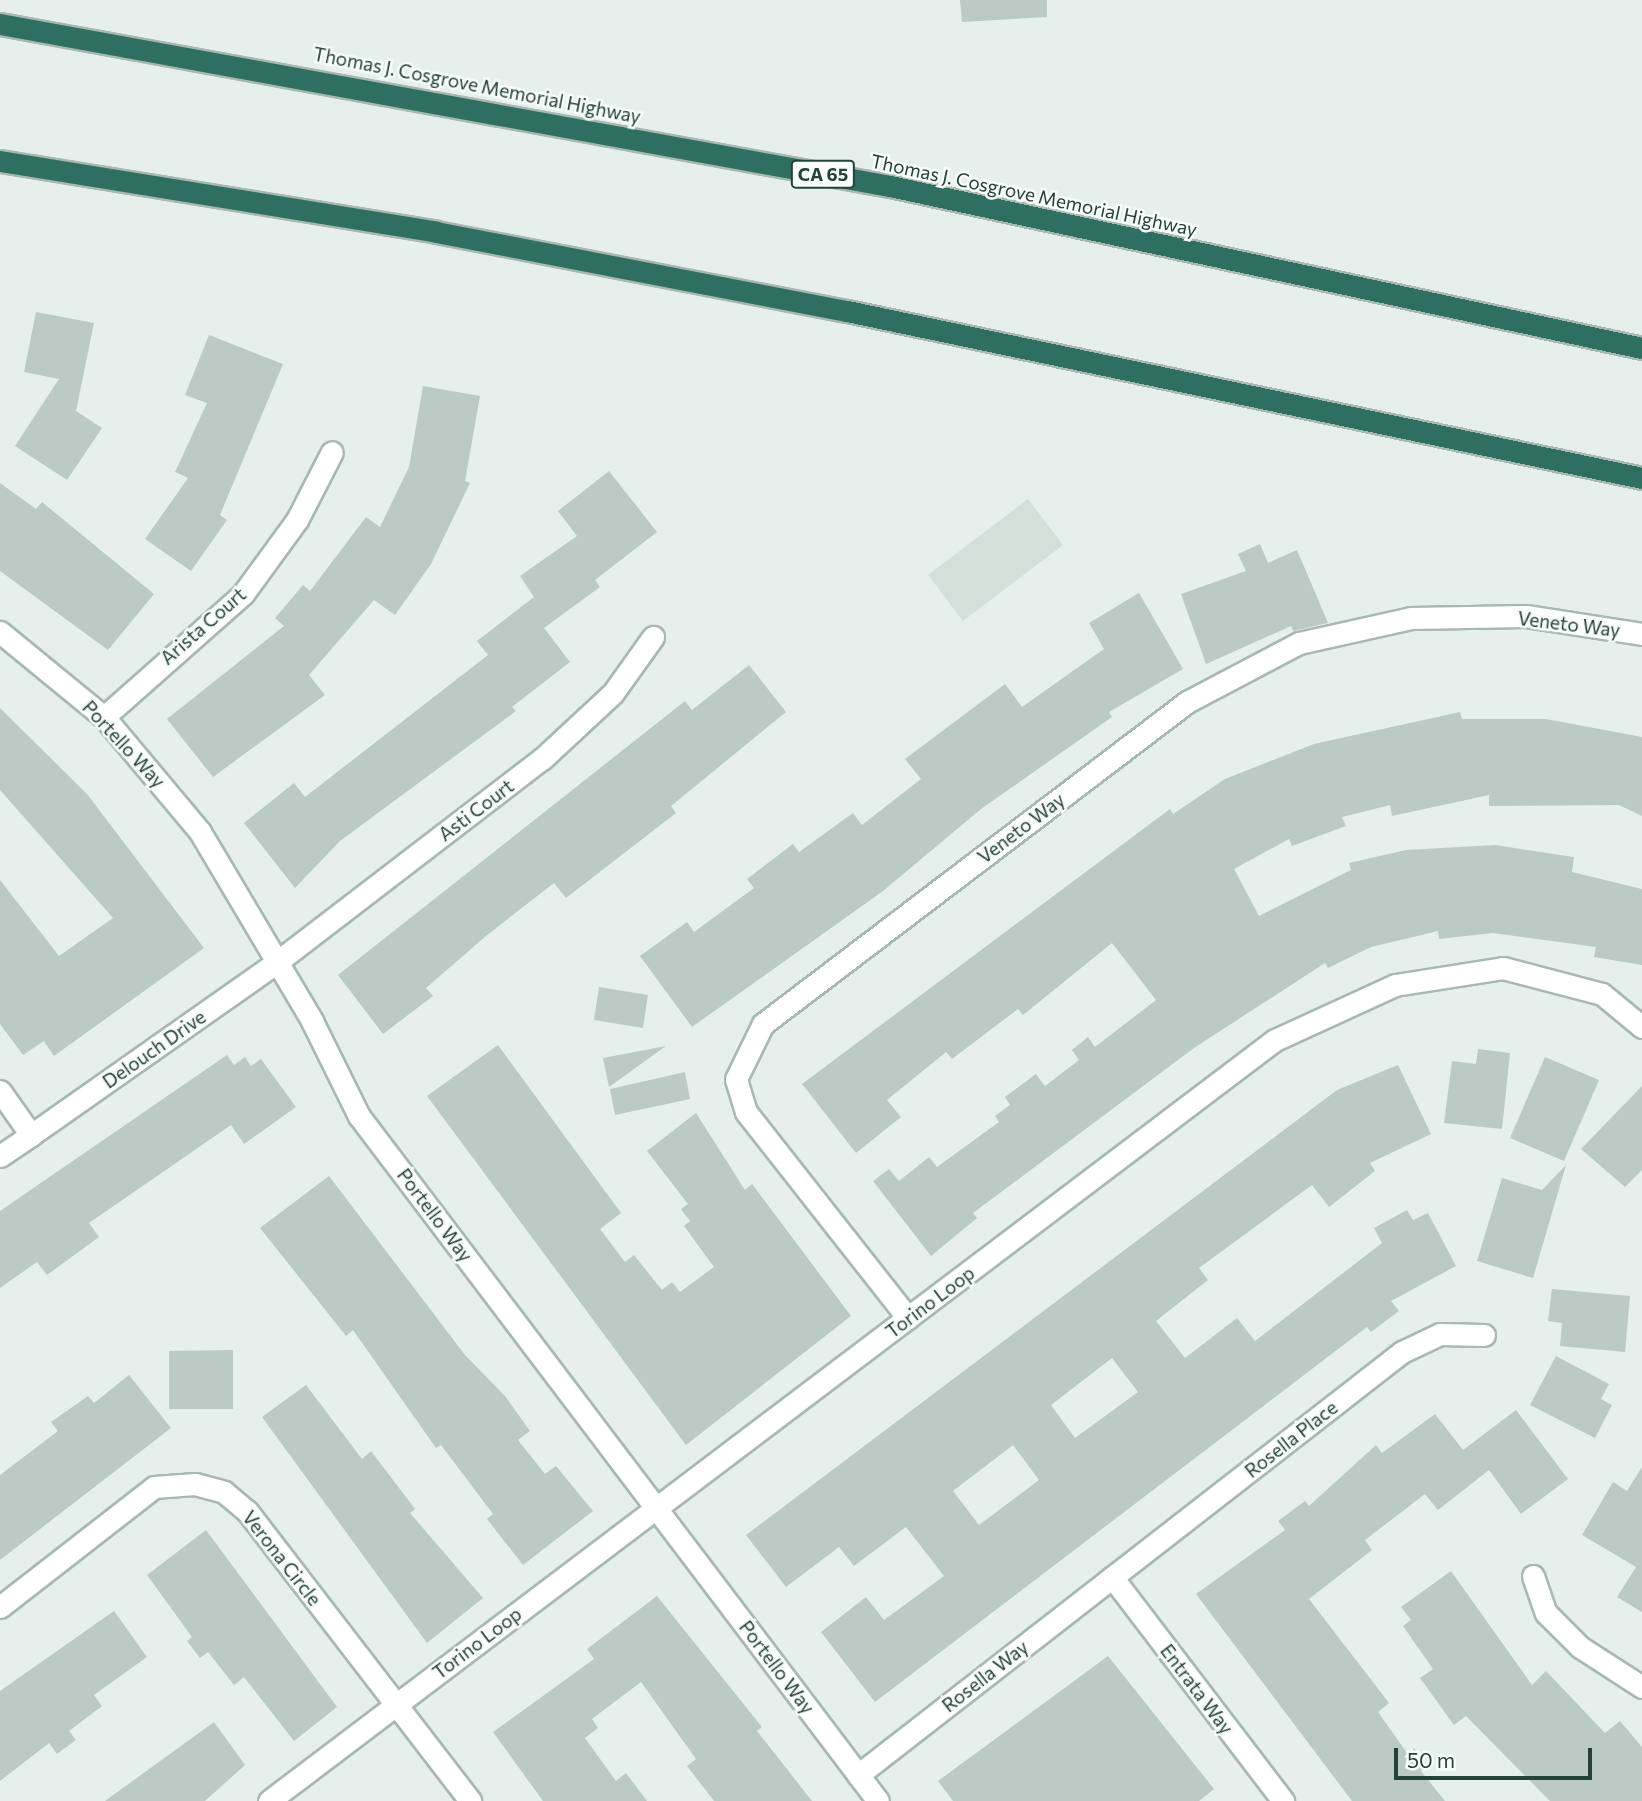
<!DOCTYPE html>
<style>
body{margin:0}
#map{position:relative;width:1642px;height:1801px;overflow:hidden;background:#e6efeb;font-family:Commissioner,sans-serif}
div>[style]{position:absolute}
.built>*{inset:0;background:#d4dfda}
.building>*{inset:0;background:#bbcac4}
.roads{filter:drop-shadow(2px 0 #a8b8b2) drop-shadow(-2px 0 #a8b8b2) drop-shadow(0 2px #a8b8b2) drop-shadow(0 -2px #a8b8b2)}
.street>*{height:21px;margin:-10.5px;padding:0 10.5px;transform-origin:10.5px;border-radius:10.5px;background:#fff}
.highway>*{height:21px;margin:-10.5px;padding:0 10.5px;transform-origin:10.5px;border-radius:10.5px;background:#2f6f62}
span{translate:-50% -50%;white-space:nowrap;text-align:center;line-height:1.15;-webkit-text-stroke:5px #f7fbf9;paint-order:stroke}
.shield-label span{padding:2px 5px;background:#f7fbf9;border:2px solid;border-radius:5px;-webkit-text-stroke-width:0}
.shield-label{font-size:18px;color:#24423a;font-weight:700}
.street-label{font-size:19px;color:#24423a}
.scale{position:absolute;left:1394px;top:1748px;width:198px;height:32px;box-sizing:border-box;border:4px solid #24423a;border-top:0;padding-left:9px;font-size:21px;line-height:24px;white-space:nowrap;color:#24423a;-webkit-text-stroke:5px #f7fbf9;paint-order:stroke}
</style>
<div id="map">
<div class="built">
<i style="clip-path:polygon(1028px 499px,1063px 545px,963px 621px,928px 575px)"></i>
</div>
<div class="building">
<i style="clip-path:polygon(960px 0,1047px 0,1047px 17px,962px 22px)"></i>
<i style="clip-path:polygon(36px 312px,94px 323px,76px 411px,102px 428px,67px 480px,15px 446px,59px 379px,24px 372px)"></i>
<i style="clip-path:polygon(209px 335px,283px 364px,220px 515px,227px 520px,191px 571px,145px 539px,188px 478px,175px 472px,207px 403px,185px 395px)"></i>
<i style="clip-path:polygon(423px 386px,480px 396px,465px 481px,470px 483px,431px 564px,395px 615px,374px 600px,309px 675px,325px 695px,213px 777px,167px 719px,284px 626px,275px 618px,303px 585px,310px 591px,366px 517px,380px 527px,409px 467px)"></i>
<i style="clip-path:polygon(609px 471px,657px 532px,595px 580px,600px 587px,544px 628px,570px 662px,512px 707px,516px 711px,340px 841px,295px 888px,244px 823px,294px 783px,305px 797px,488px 655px,477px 641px,534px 597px,520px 576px,577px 536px,558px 511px)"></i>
<i style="clip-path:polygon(0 483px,36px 509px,42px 502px,154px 594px,108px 650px,0 571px)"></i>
<i style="clip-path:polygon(1260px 544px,1268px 563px,1297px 550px,1328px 623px,1293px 631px,1291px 626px,1206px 664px,1181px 594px,1246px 571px,1238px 554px)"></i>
<i style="clip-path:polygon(1139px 593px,1183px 669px,1109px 712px,1112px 717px,981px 809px,883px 891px,692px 1027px,640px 956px,687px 922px,694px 932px,754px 888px,747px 879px,793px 844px,799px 852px,853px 813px,862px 825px,921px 779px,905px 759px,1005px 684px,1022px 707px,1104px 649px,1089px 623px)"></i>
<i style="clip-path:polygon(749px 665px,786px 712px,671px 806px,676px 813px,566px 898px,554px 883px,486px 936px,426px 988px,433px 996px,383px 1034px,338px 975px,685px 701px,692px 710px)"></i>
<i style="clip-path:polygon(0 708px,87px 794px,204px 948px,54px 1056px,44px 1041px,23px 1055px,0 1024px,0 880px,59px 956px,113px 918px,0 790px)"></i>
<i style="clip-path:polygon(1460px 712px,1462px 719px,1546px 719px,1642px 737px,1642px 816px,1619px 805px,1489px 806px,1489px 795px,1392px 816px,1390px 805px,1342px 817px,1346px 826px,1292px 846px,1289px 839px,1234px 869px,1259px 916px,1351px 870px,1349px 863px,1406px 850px,1495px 845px,1574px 857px,1572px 872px,1642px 889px,1642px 965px,1594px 957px,1596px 947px,1493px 933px,1439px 939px,1438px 931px,1371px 947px,1328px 968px,1325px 963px,1194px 1048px,973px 1213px,977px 1218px,931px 1256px,873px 1181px,889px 1169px,899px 1181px,929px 1157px,937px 1167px,999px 1122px,995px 1116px,1010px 1105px,1005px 1097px,1036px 1074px,1045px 1086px,1079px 1060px,1072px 1050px,1088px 1037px,1095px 1047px,1156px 1000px,1112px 943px,1023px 1015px,1018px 1009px,952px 1059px,946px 1052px,887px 1100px,901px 1117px,856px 1153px,802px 1084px,1170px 809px,1173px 814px,1225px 779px,1314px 744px)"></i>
<i style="clip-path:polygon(599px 987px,648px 995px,643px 1028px,594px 1020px)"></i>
<i style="clip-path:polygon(498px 1045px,621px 1213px,600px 1229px,625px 1262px,634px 1255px,662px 1290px,672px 1282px,680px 1292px,714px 1267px,684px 1226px,690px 1221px,681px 1209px,688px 1204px,647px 1151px,696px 1113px,745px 1190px,752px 1184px,851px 1316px,686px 1445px,427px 1096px)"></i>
<i style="clip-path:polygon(666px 1046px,609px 1087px,603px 1058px)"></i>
<i style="clip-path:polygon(1478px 1049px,1510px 1053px,1502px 1129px,1444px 1123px,1452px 1061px,1476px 1064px)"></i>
<i style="clip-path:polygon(227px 1055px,234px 1065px,245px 1057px,251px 1066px,261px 1059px,296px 1107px,244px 1144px,231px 1125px,89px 1223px,99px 1237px,47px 1275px,37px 1262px,0 1288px,0 1211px)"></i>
<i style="clip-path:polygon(1545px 1057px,1599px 1080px,1564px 1161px,1510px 1138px)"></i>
<i style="clip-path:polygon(evenodd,1398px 1065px,1431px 1134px,1370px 1163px,1375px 1171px,1329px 1207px,1312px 1185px,1199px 1268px,1208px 1280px,1156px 1321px,1185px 1358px,1237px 1318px,1255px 1341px,1382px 1243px,1374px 1228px,1407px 1210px,1413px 1220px,1428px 1213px,1456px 1266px,1391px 1301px,1399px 1311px,1371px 1332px,1367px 1327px,875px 1702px,821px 1632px,866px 1597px,884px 1620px,944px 1576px,906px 1527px,854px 1566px,839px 1547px,786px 1587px,746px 1535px,1337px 1090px,1398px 1065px,1112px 1358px,1138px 1392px,1075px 1438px,1051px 1405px,1112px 1358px,1398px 1065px,1013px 1445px,1039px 1480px,979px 1525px,953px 1491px,1013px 1445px)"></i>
<i style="clip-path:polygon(685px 1072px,690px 1099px,615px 1115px,610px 1089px)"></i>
<i style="clip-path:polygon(1642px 1086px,1642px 1170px,1625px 1187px,1581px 1149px)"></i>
<i style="clip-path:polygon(1566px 1165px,1533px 1278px,1477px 1261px,1502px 1178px,1542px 1190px)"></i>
<i style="clip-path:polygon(329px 1176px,465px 1355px,505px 1396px,530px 1431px,518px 1440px,545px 1474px,556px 1466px,593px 1511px,523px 1565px,487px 1519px,493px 1514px,441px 1445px,436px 1448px,353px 1330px,346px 1336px,260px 1228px)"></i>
<i style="clip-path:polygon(1552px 1289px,1630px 1296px,1625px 1352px,1560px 1346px,1562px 1323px,1548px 1321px)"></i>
<i style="clip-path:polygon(233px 1350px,233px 1409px,169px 1409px,169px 1351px)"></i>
<i style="clip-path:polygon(1556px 1356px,1609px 1384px,1601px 1399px,1612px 1405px,1595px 1438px,1530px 1405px)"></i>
<i style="clip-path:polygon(129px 1375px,171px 1428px,0 1560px,0 1475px,58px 1431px,51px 1422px,88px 1396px,94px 1403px)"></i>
<i style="clip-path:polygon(306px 1385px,362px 1459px,371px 1451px,415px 1509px,410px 1513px,483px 1598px,427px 1643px,262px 1417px)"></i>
<i style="clip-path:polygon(1516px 1410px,1568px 1479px,1521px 1514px,1489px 1470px,1438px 1510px,1425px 1494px,1365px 1540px,1372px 1550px,1309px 1599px,1389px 1703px,1378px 1712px,1407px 1753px,1414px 1748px,1428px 1766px,1421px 1771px,1445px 1801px,1352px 1801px,1196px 1594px,1285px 1530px,1278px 1521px,1305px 1501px,1309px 1506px,1376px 1445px,1382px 1453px,1435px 1414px,1463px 1450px)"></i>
<i style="clip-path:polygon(1642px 1467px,1642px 1612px,1617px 1597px,1636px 1567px,1582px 1535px,1613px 1482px,1627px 1491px)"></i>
<i style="clip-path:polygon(206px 1530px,337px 1707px,294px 1741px,244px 1677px,234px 1685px,208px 1652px,200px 1658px,187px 1641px,192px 1637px,147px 1575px)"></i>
<i style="clip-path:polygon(1451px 1571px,1532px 1685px,1546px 1671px,1605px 1733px,1620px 1721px,1642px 1747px,1642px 1801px,1550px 1801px,1466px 1716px,1454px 1725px,1420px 1678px,1433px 1669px,1403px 1626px,1411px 1620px,1401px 1607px)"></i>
<i style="clip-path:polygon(657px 1596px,762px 1727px,757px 1731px,812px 1801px,714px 1801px,687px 1766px,696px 1759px,641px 1682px,592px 1719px,598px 1728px,585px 1738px,616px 1781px,626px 1773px,647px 1801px,543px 1801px,493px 1732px,594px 1659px,587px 1649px)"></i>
<i style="clip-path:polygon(114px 1611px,147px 1657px,94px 1695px,102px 1706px,69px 1731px,76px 1740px,57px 1754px,49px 1743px,0 1781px,0 1691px)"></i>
<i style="clip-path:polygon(1108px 1656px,1214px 1789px,1199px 1801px,953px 1801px,938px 1781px)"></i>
<i style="clip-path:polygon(214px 1722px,245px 1765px,205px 1801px,105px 1801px)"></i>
</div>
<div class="roads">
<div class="street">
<i style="left:0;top:632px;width:134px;rotate:39.3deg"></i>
<i style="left:104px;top:717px;width:150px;rotate:50.1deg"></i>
<i style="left:200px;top:832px;width:220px;rotate:59.3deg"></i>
<i style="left:312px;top:1021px;width:106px;rotate:63.7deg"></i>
<i style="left:359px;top:1116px;width:859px;rotate:52.85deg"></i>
<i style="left:104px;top:717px;width:186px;rotate:-41.5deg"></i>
<i style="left:243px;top:594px;width:92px;rotate:-53.9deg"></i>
<i style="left:297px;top:520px;width:76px;rotate:-62.8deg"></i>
<i style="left:0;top:1091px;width:54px;rotate:54.8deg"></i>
<i style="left:31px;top:1135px;width:301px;rotate:-35.1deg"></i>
<i style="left:277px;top:962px;width:334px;rotate:-37.5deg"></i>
<i style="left:542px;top:759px;width:97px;rotate:-42.9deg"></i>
<i style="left:613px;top:693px;width:69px;rotate:-54.5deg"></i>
<i style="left:0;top:1156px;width:37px;rotate:-34deg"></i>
<i style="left:908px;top:1318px;width:262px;rotate:-128.2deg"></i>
<i style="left:746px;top:1112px;width:34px;rotate:-107deg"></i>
<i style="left:736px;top:1079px;width:61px;rotate:-63.9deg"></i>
<i style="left:763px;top:1024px;width:532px;rotate:-37.21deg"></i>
<i style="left:1187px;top:702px;width:127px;rotate:-27.8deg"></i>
<i style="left:1299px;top:643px;width:115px;rotate:-12.6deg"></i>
<i style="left:1411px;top:618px;width:115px;rotate:-1deg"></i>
<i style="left:1526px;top:616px;width:117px;rotate:8.8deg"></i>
<i style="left:1533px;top:1576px;width:39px;rotate:71deg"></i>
<i style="left:1546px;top:1613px;width:48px;rotate:45deg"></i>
<i style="left:1580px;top:1647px;width:74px;rotate:32.8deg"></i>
<i style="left:1112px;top:1577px;width:282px;rotate:52.6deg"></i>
<i style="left:0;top:1607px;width:195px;rotate:-37.9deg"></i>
<i style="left:154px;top:1487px;width:41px;rotate:-4.2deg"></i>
<i style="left:195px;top:1484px;width:30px;rotate:15deg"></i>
<i style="left:224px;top:1492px;width:30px;rotate:40deg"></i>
<i style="left:247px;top:1511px;width:366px;rotate:52.4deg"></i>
<i style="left:858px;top:1775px;width:689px;rotate:-37.87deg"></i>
<i style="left:1402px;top:1352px;width:42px;rotate:-25.3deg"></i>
<i style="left:1440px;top:1334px;width:44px;rotate:1.3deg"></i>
<i style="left:269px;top:1801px;width:1261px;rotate:-37.11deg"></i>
<i style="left:1275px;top:1040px;width:132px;rotate:-24.6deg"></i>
<i style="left:1395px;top:985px;width:109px;rotate:-8.9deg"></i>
<i style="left:1503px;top:968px;width:102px;rotate:14.7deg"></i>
<i style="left:1602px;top:994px;width:52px;rotate:39.5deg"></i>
</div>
<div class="highway">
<i style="left:0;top:24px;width:905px;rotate:10.32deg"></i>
<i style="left:890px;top:186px;width:769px;rotate:12.16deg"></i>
<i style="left:0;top:161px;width:442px;rotate:9.2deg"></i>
<i style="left:436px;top:232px;width:419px;rotate:10.9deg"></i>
<i style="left:847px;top:311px;width:812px;rotate:11.86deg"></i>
</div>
</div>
<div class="shield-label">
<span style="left:823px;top:174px">CA 65</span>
</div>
<div class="street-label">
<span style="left:477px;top:85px;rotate:11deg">Thomas J. Cosgrove Memorial Highway</span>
<span style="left:1034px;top:195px;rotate:12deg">Thomas J. Cosgrove Memorial Highway</span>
<span style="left:1569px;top:624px;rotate:7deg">Veneto Way</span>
<span style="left:203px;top:626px;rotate:-41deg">Arista Court</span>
<span style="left:124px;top:744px;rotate:47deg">Portello Way</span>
<span style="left:476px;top:810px;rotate:-37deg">Asti Court</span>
<span style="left:1021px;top:828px;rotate:-37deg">Veneto Way</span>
<span style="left:154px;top:1049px;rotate:-35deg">Delouch Drive</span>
<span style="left:435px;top:1215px;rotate:53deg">Portello Way</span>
<span style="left:930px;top:1302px;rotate:-37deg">Torino Loop</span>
<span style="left:1291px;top:1439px;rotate:-38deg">Rosella Place</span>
<span style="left:282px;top:1558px;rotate:52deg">Verona Circle</span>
<span style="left:477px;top:1643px;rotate:-37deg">Torino Loop</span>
<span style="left:777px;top:1667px;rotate:53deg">Portello Way</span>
<span style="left:985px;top:1676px;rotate:-38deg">Rosella Way</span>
<span style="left:1197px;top:1689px;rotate:53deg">Entrata Way</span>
</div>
<div class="scale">50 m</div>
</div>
